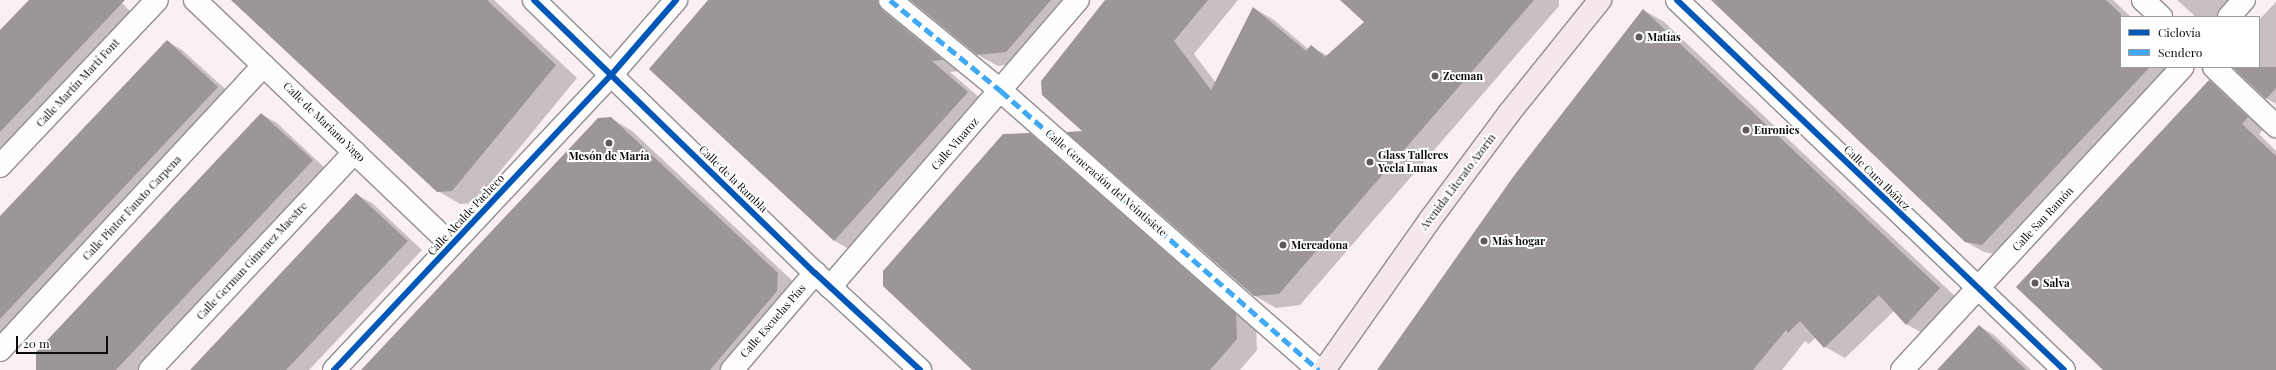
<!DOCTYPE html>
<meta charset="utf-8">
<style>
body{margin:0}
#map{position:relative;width:2276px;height:370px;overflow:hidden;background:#faeff4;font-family:"Playfair Display",serif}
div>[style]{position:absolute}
.shadow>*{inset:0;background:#0003}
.building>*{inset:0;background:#9c959a}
.roads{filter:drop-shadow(1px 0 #938e90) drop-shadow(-1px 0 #938e90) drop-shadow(0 1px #938e90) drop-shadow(0 -1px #938e90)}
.street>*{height:22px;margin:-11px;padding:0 11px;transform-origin:11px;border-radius:11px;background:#fefdfd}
.secondary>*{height:22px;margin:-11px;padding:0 11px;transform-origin:11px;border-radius:11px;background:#f4e8ed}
.quiet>*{height:5px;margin-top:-2.5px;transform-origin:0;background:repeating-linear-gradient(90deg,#3fa9f5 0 10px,transparent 0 15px)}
.cycleway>*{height:6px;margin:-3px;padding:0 3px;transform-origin:3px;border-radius:3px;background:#0057b8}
.dots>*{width:11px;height:11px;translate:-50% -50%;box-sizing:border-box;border:2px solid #fff;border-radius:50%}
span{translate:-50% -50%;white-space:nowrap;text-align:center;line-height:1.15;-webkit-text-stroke:4px #fff;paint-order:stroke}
.poi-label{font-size:11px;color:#0b0b0b;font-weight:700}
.left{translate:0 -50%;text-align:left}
.street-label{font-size:11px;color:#0b0b0b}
.legend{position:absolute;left:2120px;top:16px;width:140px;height:52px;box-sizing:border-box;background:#fff;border:1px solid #9d9d9d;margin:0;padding:5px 7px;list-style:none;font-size:12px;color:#0b0b0b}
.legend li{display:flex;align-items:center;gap:8px;height:20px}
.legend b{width:20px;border:1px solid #9d9d9d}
.scale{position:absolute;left:16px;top:336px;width:92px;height:18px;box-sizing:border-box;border:2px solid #0b0b0b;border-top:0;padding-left:5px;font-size:12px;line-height:14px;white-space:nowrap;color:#0b0b0b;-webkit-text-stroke:3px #fff;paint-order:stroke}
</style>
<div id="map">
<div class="shadow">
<i style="clip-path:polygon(30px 0,119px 0,134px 15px,0 157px,0 32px)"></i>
<i style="clip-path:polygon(232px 0,494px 0,577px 78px,474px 203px,460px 204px,438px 191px)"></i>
<i style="clip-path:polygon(709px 0,908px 0,900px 3px,961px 71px,950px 72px,987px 104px,854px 252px,835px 241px,650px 69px)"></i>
<i style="clip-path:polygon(911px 0,1080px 0,1025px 62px,998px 66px,978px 55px)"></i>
<i style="clip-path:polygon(1107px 0,1238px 0,1194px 54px,1216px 83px,1253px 8px,1274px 20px,1308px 49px,1311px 46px,1328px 56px,1424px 79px,1357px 0,1559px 0,1559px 6px,1300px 305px,1276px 308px,1255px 296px,1085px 132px)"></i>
<i style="clip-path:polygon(1713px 0,2113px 0,2131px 17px,2121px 17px,2121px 67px,2174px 67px,2000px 255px,1984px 252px,1966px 242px)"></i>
<i style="clip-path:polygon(2177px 0,2235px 0,2220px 17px,2196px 17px)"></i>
<i style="clip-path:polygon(2276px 2px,2276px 104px,2266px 98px,2234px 67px,2259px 67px,2259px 20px)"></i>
<i style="clip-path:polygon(1643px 10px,1663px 21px,1959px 300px,1926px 335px,1906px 324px,1894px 311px,1845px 358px,1825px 347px,1816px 337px,1809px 344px,1805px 341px,1782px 370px,1378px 370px)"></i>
<i style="clip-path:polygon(167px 41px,182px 50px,233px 96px,0 336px,0 218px)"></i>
<i style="clip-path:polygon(2210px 81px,2227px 91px,2265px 128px,2259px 134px,2276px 151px,2276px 370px,2106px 370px)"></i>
<i style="clip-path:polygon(261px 114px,277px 123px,327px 170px,139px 370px,39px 370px)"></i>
<i style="clip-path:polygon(611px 118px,632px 131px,798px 286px,741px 370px,362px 370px)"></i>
<i style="clip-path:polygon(1030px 134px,1050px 146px,1256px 327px,1257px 350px,1240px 370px,974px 370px)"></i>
<i style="clip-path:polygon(357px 195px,372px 203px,422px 250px,309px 370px,191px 370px)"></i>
<i style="clip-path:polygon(1979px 326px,1994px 335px,2031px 370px,1939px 370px)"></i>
</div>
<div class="building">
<i style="clip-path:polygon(29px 0,125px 0,0 132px,0 30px)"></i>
<i style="clip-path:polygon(231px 0,487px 0,556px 65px,452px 191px,437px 192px)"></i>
<i style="clip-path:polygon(708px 0,878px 0,882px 10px,943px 60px,932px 61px,968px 92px,834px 241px,649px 69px)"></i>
<i style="clip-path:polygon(910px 0,1051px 0,1006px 52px,977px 55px)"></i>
<i style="clip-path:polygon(1105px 0,1208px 0,1174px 41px,1211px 90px,1253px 7px,1306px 51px,1311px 45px,1325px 57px,1364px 22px,1340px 0,1534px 0,1279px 294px,1254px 296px,1066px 132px,1082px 131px,1042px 95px,1041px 81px)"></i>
<i style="clip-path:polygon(1711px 0,2106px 0,2121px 14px,2121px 67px,2150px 67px,1982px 245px,1965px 242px)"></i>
<i style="clip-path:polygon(1643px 9px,1940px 288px,1906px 325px,1879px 295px,1824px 348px,1800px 321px,1788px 333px,1786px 330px,1753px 370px,1377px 370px,1513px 177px)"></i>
<i style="clip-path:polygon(167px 40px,218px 87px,0 319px,0 216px)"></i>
<i style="clip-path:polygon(2232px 67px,2276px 67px,2276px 88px,2266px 99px)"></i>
<i style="clip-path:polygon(2209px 80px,2248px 117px,2242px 124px,2276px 156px,2276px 370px,2103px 370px,2016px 287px)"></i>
<i style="clip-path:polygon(261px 113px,313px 160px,116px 370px,36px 370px,36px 352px)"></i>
<i style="clip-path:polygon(611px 117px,778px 273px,777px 291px,710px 370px,361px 370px,598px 118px)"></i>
<i style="clip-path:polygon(1030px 133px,1236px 314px,1237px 339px,1210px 370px,972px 370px,883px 286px,883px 271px,1003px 134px)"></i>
<i style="clip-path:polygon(356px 193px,408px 241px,286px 370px,190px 370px)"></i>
<i style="clip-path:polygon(1979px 325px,2026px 370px,1937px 370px)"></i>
</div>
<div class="roads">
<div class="street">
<i style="left:195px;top:0;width:354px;rotate:43.7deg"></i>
<i style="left:534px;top:0;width:392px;rotate:44.2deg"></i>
<i style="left:815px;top:273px;width:143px;rotate:42.7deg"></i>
<i style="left:890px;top:0;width:144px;rotate:39.3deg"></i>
<i style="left:1001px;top:91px;width:423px;rotate:41.3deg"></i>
<i style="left:1677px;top:0;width:535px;rotate:43.71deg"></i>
<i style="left:2143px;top:0;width:25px;rotate:43deg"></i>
<i style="left:2229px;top:17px;width:23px;rotate:-49deg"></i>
<i style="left:2214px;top:67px;width:86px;rotate:43.6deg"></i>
<i style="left:0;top:166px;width:228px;rotate:-46.6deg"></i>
<i style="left:830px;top:287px;width:379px;rotate:-49.2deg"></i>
<i style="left:0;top:350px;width:388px;rotate:-47.2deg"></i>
<i style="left:150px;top:370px;width:299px;rotate:-46.8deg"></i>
<i style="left:334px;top:370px;width:406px;rotate:-46.8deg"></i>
<i style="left:612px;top:74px;width:98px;rotate:-49.1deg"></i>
<i style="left:732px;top:370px;width:128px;rotate:-49.4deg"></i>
<i style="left:1902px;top:370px;width:413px;rotate:-47.2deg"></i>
</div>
<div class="secondary">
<i style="left:1324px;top:370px;width:182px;rotate:-54.8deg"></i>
<i style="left:1429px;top:221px;width:136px;rotate:-53.4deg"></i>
<i style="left:1510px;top:112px;width:144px;rotate:-51.2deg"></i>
</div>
</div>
<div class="quiet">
<i style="left:890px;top:0;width:144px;rotate:39.3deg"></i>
<i style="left:1001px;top:91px;width:423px;rotate:41.3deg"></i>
</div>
<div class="cycleway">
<i style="left:534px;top:0;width:392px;rotate:44.2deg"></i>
<i style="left:815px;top:273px;width:143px;rotate:42.7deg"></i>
<i style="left:1677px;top:0;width:535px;rotate:43.71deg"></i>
<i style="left:334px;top:370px;width:406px;rotate:-46.8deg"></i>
<i style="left:612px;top:74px;width:98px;rotate:-49.1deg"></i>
</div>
<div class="dots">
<i style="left:1639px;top:37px;background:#5f5b5d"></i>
<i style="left:1435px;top:76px;background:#5f5b5d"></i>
<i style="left:1746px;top:130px;background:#5f5b5d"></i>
<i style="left:609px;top:143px;background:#5f5b5d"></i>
<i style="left:1370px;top:162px;background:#5f5b5d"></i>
<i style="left:1484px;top:241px;background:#5f5b5d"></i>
<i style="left:1283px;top:245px;background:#5f5b5d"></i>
<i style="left:2035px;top:283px;background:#5f5b5d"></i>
</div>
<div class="poi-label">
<span class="left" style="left:1647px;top:37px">Matías</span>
<span class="left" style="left:1443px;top:76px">Zeeman</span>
<span class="left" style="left:1754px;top:130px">Euronics</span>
<span style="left:609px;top:156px">Mesón de María</span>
<span class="left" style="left:1378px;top:162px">Glass Talleres<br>Yecla Lunas</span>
<span class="left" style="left:1492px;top:241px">Más hogar</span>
<span class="left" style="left:1291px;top:245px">Mercadona</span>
<span class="left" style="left:2043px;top:283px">Salva</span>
</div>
<div class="street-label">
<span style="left:78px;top:83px;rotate:-47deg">Calle Martín Martí Font</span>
<span style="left:324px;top:122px;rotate:44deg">Calle de Mariano Yago</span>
<span style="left:955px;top:144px;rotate:-49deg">Calle Vinaroz</span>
<span style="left:1877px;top:178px;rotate:44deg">Calle Cura Ibáñez</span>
<span style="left:733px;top:179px;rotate:44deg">Calle de la Rambla</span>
<span style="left:1458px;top:182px;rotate:-53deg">Avenida Literato Azorín</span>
<span style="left:1106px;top:183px;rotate:41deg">Calle Generación del Veintisiete</span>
<span style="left:132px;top:208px;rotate:-47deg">Calle Pintor Fausto Carpena</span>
<span style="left:466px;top:215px;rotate:-47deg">Calle Alcalde Pacheco</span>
<span style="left:2043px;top:219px;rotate:-47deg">Calle San Ramón</span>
<span style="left:252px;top:261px;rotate:-47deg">Calle German Gímenez Maestre</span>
<span style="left:773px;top:321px;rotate:-49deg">Calle Escuelas Pías</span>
</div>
<ul class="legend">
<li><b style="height:5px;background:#0057b8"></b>Ciclovía</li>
<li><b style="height:5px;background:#3fa9f5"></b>Sendero</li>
</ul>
<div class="scale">20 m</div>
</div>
